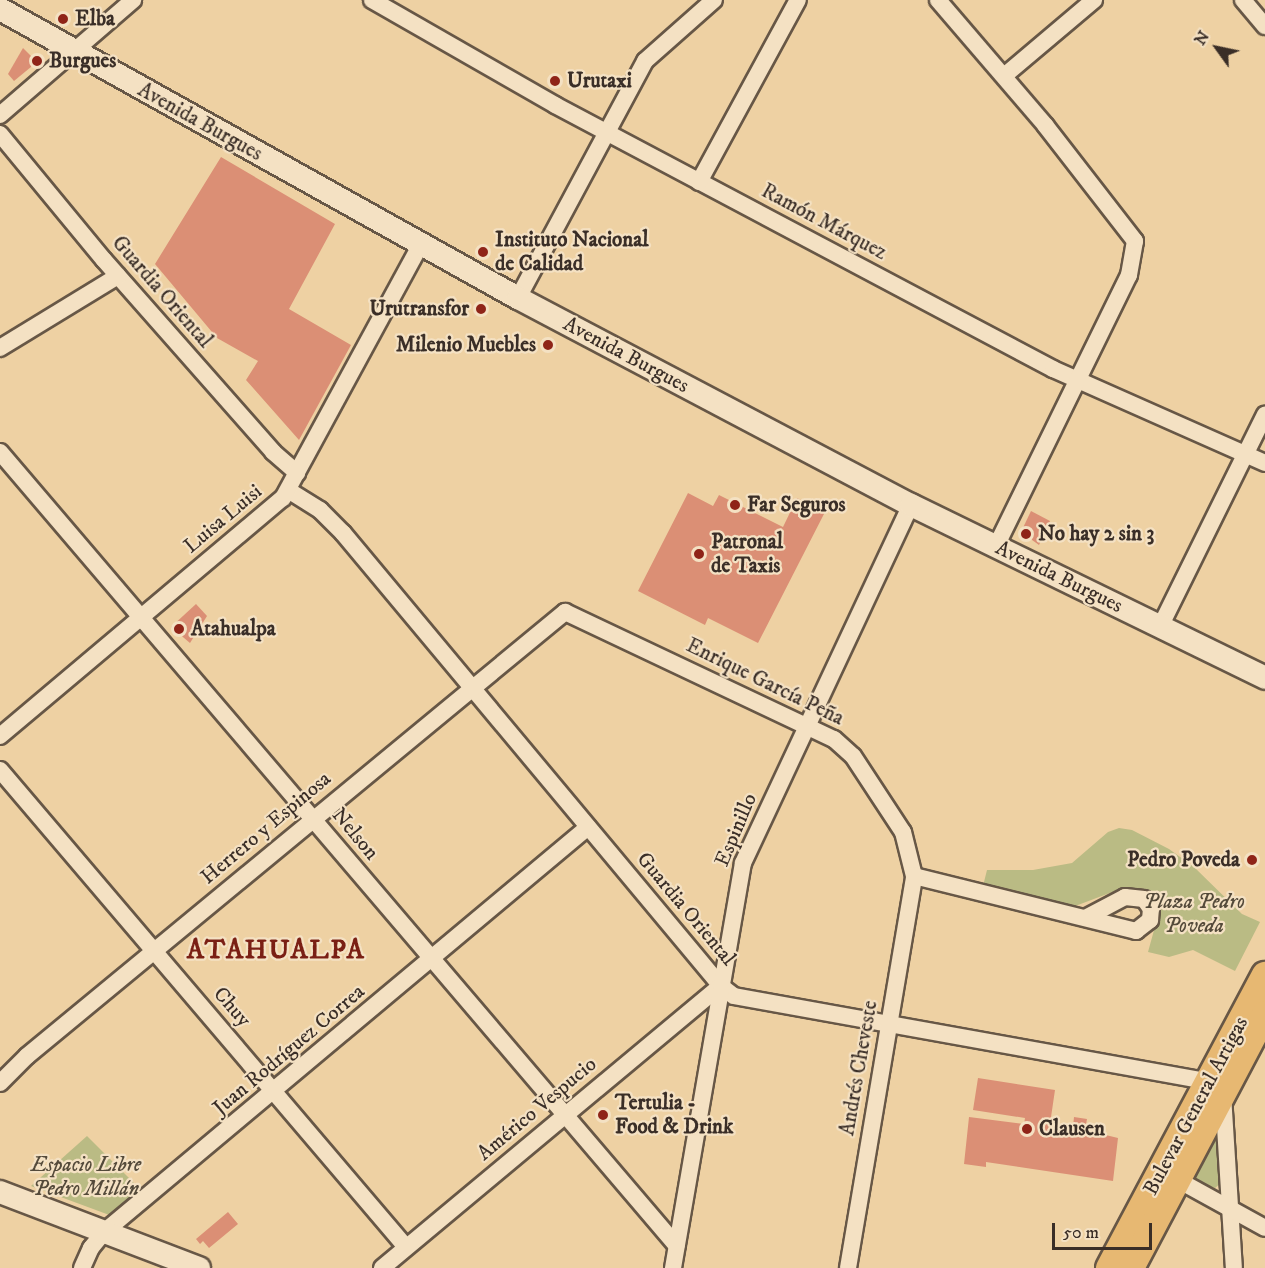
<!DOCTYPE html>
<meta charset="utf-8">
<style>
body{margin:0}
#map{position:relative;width:1265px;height:1268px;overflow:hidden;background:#eed1a3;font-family:"IM FELL DW Pica",serif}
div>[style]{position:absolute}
.green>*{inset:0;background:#babb84}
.building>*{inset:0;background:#db8f75}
.roads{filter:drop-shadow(2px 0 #675746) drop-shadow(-2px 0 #675746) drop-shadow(0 2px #675746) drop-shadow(0 -2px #675746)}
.street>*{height:16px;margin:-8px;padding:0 8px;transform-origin:8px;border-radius:8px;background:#f4e1c3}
.secondary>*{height:22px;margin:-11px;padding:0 11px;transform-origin:11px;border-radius:11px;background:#f4e1c3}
.primary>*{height:26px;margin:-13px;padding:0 13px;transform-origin:13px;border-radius:13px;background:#e7b872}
.dots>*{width:16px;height:16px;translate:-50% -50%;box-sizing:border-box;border:3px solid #f4e1c3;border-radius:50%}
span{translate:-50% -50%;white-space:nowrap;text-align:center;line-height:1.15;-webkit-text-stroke:4.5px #f4e1c3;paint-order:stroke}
.poi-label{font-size:21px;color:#3a2e27;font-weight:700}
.left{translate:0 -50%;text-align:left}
.right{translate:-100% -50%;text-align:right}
.street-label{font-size:21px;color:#3a2e27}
.park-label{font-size:21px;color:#544a3a;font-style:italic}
.district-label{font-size:27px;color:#7a1f14;font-weight:700;letter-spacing:1.5px}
.north{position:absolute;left:1187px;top:18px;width:60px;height:60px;-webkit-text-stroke:4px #f4e1c3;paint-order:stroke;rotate:303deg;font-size:16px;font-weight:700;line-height:24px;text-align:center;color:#3a2e27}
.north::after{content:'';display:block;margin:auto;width:21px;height:27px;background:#3a2e27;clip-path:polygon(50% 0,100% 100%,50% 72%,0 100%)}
.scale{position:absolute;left:1052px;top:1223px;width:100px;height:27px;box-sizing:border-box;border:3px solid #3a2e27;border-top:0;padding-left:8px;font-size:18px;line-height:21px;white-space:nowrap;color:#3a2e27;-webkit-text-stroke:4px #f4e1c3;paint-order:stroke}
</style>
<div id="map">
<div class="green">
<i style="clip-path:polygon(1119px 828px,1132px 830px,1169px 849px,1194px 867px,1242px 914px,1260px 922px,1235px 971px,1193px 950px,1169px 957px,1148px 952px,1159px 912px,1153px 897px,1143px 890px,1115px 891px,1070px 908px,983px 886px,987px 870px,1033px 870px,1072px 863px,1108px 832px)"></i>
<i style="clip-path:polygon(1215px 1130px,1221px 1183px,1215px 1188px,1192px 1179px)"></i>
<i style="clip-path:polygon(87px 1136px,144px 1193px,112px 1216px,31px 1186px)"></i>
</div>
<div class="building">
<i style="clip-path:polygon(23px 48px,37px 62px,14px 81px,8px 74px)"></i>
<i style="clip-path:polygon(221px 157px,335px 224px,289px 309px,351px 345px,299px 440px,246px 380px,258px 361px,217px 338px,155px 264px)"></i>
<i style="clip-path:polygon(688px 493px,713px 506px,719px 495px,783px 527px,797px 498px,825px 512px,758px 643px,708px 618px,705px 625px,638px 591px)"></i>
<i style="clip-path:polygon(1031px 511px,1050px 521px,1039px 545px,1021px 532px)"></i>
<i style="clip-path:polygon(196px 604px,207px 616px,190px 643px,171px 627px)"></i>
<i style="clip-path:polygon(978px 1078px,1055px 1090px,1050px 1124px,1073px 1127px,1074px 1117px,1087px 1119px,1085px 1130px,1118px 1138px,1113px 1181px,986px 1162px,986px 1167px,964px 1164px,969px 1117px,1024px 1124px,1025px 1118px,973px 1110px)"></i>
<i style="clip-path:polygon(228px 1212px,238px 1224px,209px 1248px,203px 1241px,200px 1244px,196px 1239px)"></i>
</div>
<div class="roads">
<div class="street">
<i style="left:372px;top:0;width:211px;rotate:29.8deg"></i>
<i style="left:555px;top:105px;width:564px;rotate:27.93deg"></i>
<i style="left:1053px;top:369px;width:232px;rotate:23.9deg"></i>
<i style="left:938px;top:0;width:165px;rotate:49.4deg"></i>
<i style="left:1045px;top:125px;width:147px;rotate:52.2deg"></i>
<i style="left:1135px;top:241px;width:35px;rotate:100deg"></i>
<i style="left:1129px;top:275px;width:301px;rotate:116.1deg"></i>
<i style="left:1243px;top:0;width:34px;rotate:50deg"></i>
<i style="left:1004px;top:76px;width:118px;rotate:-40.2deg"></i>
<i style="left:0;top:115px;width:176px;rotate:-40.8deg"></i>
<i style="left:0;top:134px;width:163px;rotate:50.5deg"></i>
<i style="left:104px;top:260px;width:256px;rotate:48.6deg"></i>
<i style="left:273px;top:452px;width:32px;rotate:41deg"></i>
<i style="left:699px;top:182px;width:207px;rotate:-61.5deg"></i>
<i style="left:518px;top:298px;width:269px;rotate:-61.8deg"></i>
<i style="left:645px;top:61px;width:92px;rotate:-41.5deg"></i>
<i style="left:0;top:348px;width:138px;rotate:-31.4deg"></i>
<i style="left:0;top:452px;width:1043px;rotate:49.55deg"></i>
<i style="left:288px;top:490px;width:38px;rotate:32deg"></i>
<i style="left:320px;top:510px;width:33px;rotate:45deg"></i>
<i style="left:343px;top:533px;width:590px;rotate:50.16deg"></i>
<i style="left:721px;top:986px;width:16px;rotate:38deg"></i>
<i style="left:734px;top:996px;width:482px;rotate:10.2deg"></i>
<i style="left:1160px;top:627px;width:237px;rotate:-63.7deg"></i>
<i style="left:0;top:736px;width:370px;rotate:-40.1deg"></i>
<i style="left:283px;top:498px;width:287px;rotate:-61.5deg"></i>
<i style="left:0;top:770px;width:626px;rotate:49.6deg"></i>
<i style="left:0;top:1083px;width:38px;rotate:-45deg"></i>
<i style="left:27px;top:1056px;width:698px;rotate:-39.53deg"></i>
<i style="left:565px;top:612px;width:297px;rotate:25.3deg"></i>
<i style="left:834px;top:739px;width:25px;rotate:42deg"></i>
<i style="left:853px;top:756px;width:91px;rotate:56.7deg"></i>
<i style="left:903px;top:832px;width:45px;rotate:76deg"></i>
<i style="left:914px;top:876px;width:229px;rotate:13.9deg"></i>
<i style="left:1136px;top:931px;width:18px;rotate:-38deg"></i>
<i style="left:1150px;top:920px;width:11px;rotate:-85deg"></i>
<i style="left:1151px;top:909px;width:12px;rotate:-125deg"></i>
<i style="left:1144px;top:899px;width:19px;rotate:-174deg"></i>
<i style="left:1125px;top:897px;width:43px;rotate:152.2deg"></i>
<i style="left:1223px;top:1095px;width:173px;rotate:86.4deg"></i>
<i style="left:1178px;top:1180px;width:99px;rotate:28.9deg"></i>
<i style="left:82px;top:1268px;width:22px;rotate:-66deg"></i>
<i style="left:91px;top:1248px;width:21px;rotate:-51deg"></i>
<i style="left:104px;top:1232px;width:631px;rotate:-39.92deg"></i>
<i style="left:382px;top:1268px;width:441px;rotate:-39.8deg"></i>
<i style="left:673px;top:1268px;width:411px;rotate:-80.2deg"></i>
<i style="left:743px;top:863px;width:395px;rotate:-64.9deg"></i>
<i style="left:848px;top:1268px;width:398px;rotate:-80.4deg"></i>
</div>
<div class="secondary">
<i style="left:0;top:9px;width:593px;rotate:29.16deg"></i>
<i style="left:518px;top:298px;width:444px;rotate:27.8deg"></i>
<i style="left:911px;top:505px;width:394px;rotate:26deg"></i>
<i style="left:0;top:1192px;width:213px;rotate:20.9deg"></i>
</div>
<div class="primary">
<i style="left:1109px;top:1268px;width:332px;rotate:-62deg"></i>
<i style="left:1131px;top:1268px;width:287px;rotate:-62.2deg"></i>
</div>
</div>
<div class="dots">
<i style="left:63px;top:19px;background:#8f2418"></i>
<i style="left:37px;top:61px;background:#8f2418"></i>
<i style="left:555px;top:81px;background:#8f2418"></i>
<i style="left:483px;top:252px;background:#8f2418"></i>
<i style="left:481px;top:309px;background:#8f2418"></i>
<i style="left:548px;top:345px;background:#8f2418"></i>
<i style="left:735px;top:505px;background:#8f2418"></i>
<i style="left:1026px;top:534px;background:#8f2418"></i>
<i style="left:699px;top:554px;background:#8f2418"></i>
<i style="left:179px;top:629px;background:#8f2418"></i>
<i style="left:1252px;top:860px;background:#8f2418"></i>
<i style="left:603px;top:1115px;background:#8f2418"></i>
<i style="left:1027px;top:1129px;background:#8f2418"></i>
</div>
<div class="poi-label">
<span class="left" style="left:75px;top:19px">Elba</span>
<span class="left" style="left:49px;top:61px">Burgues</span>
<span class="left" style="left:567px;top:81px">Urutaxi</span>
<span class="left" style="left:495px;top:252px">Instituto Nacional<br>de Calidad</span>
<span class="right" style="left:469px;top:309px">Urutransfor</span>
<span class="right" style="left:536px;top:345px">Milenio Muebles</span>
<span class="left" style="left:747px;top:505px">Far Seguros</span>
<span class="left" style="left:1038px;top:534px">No hay 2 sin 3</span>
<span class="left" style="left:711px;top:554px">Patronal<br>de Taxis</span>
<span class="left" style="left:191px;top:629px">Atahualpa</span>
<span class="right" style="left:1240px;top:860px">Pedro Poveda</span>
<span class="left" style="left:615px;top:1115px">Tertulia -<br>Food &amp; Drink</span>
<span class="left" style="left:1039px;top:1129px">Clausen</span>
</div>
<div class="street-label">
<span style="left:200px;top:122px;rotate:29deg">Avenida Burgues</span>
<span style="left:824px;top:222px;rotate:28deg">Ramón Márquez</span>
<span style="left:162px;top:292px;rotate:49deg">Guardia Oriental</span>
<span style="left:626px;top:355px;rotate:28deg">Avenida Burgues</span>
<span style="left:223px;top:519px;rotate:-40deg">Luisa Luisi</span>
<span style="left:1059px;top:577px;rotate:26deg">Avenida Burgues</span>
<span style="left:765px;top:682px;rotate:26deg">Enrique García Peña</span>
<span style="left:266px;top:828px;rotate:-40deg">Herrero y Espinosa</span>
<span style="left:736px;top:830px;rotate:-67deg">Espinillo</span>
<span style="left:355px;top:834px;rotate:50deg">Nelson</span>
<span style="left:686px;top:909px;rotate:50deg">Guardia Oriental</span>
<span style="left:232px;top:1007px;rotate:49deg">Chuy</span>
<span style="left:289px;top:1050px;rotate:-40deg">Juan Rodríguez Correa</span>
<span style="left:859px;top:1068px;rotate:-80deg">Andrés Cheveste</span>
<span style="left:1196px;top:1106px;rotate:-62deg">Bulevar General Artigas</span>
<span style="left:537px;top:1109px;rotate:-40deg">Américo Vespucio</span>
</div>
<div class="park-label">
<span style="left:1194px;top:914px">Plaza Pedro<br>Poveda</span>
<span style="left:86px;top:1177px">Espacio Libre<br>Pedro Millán</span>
</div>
<div class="district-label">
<span style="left:276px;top:951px">ATAHUALPA</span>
</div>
<div class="north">N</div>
<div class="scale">50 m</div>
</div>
